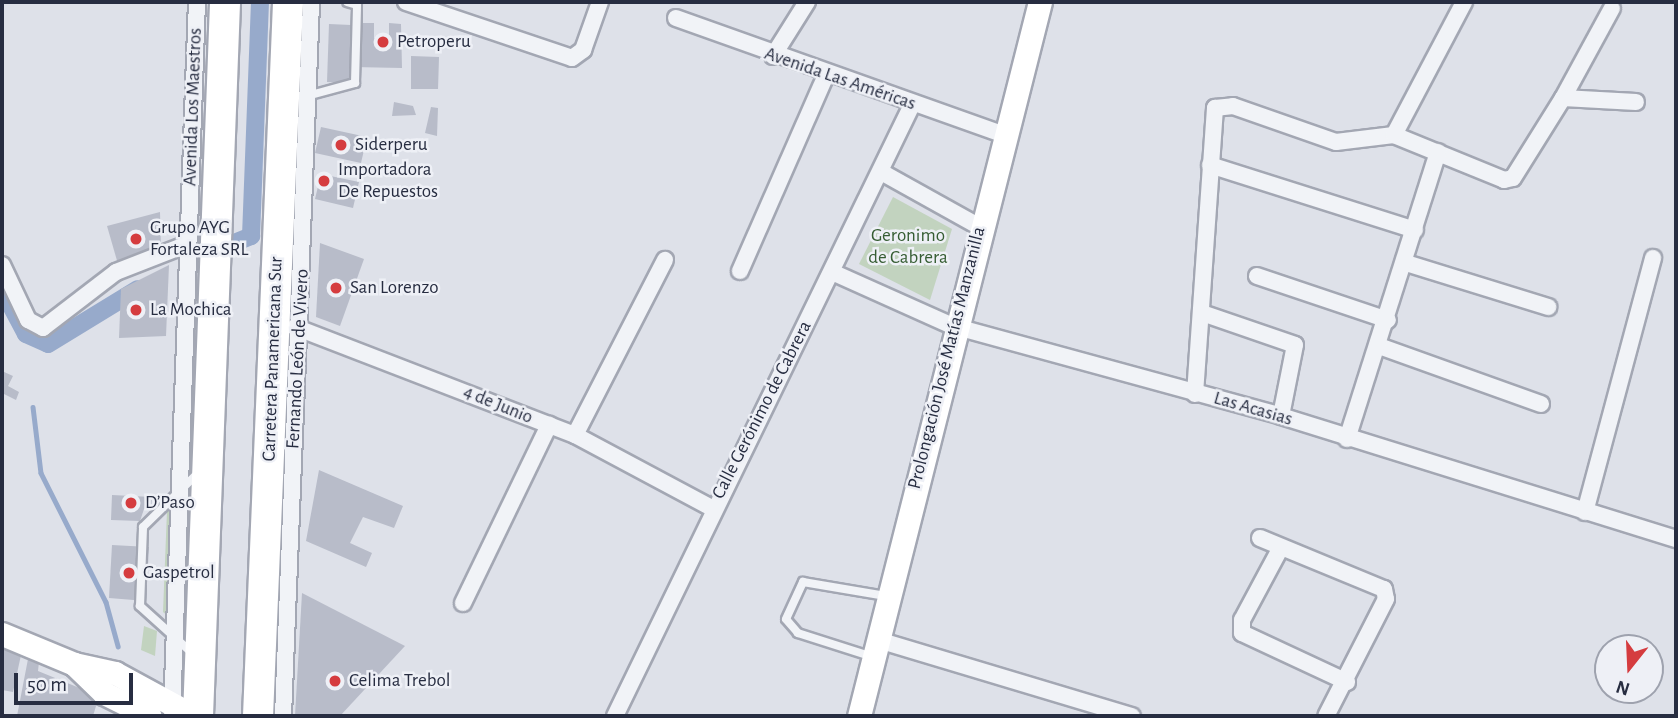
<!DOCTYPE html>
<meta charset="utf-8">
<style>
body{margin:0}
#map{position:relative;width:1678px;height:718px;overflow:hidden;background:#dee1e9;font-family:"Alegreya Sans",sans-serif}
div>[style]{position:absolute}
.green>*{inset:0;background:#c2d3bf}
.stream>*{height:4.5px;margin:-2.25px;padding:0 2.25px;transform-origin:2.25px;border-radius:2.25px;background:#97aacb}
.canal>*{height:18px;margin:-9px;padding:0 9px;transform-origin:9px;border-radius:9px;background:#97aacb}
.building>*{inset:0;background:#b8bcc9}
.roads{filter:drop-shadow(2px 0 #a3a7b3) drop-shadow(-2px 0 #a3a7b3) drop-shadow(0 2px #a3a7b3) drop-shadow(0 -2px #a3a7b3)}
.lane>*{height:8px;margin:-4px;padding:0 4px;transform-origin:4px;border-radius:4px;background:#f1f3f7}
.street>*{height:16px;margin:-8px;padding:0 8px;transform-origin:8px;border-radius:8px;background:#f1f3f7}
.secondary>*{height:23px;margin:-11.5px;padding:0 11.5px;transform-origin:11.5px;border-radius:11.5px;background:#fff}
.highway>*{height:30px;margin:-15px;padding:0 15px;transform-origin:15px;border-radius:15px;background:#fff}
.dots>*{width:19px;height:19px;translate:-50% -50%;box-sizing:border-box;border:4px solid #eef0f6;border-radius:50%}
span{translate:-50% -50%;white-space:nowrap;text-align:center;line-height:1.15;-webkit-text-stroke:5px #eef0f6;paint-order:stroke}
.poi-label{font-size:19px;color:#272d41}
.left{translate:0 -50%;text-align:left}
.street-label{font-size:19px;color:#272d41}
.park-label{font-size:19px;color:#365d33}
.frame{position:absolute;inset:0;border:4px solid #272d41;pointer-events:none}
.north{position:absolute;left:1594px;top:634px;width:70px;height:70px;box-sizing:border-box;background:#eef0f6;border:2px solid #9ea2ae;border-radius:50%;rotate:198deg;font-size:19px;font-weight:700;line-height:28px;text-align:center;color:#272d41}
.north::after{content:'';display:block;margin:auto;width:24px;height:32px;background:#d53c3f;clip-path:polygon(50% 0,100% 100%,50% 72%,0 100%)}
.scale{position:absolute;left:14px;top:673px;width:119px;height:32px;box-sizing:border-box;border:4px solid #272d41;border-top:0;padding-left:9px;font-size:21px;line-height:24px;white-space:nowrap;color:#272d41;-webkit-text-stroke:5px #eef0f6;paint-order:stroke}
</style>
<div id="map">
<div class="green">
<i style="clip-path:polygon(893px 197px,952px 229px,930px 300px,859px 264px)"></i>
<i style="clip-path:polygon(174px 505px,169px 617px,163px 612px,167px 511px)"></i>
<i style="clip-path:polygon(144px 626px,157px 631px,155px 656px,141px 650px)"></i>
</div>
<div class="stream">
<i style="left:33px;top:407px;width:66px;rotate:83.1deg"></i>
<i style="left:41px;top:473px;width:144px;rotate:63.3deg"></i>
<i style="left:106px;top:602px;width:46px;rotate:74.7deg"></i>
</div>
<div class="canal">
<i style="left:229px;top:245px;width:24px;rotate:-22deg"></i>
<i style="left:251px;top:236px;width:234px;rotate:-87.8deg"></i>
<i style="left:2px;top:289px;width:51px;rotate:61.9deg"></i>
<i style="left:26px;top:334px;width:24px;rotate:24deg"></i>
<i style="left:48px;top:344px;width:105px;rotate:-31.4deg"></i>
</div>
<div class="building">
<i style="clip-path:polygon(361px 23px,374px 23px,374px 38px,389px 38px,389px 23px,401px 24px,402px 68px,353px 67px)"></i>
<i style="clip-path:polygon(329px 24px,351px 25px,349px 83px,327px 82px)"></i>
<i style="clip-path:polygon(411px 56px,439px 57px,438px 89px,411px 89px)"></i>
<i style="clip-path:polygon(394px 102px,413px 106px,416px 115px,392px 116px)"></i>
<i style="clip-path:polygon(431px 107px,438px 108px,437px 136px,425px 133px)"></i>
<i style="clip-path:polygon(321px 127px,367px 137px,361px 163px,315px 153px)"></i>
<i style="clip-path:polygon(321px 174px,359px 182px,353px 208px,315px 199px)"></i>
<i style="clip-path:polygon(160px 212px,161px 251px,118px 264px,107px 226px)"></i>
<i style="clip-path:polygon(320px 243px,364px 259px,340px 326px,316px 317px)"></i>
<i style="clip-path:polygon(169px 265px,166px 336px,119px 338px,121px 289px)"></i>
<i style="clip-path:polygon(2px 371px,13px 376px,8px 386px,19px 392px,16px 400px,2px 393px)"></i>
<i style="clip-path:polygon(319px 470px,403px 506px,394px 528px,363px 517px,350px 543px,372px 553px,366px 567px,306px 541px)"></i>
<i style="clip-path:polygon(112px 495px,152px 497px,151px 510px,144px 509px,140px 521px,111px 520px)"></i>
<i style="clip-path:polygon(112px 545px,149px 547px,146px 601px,109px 598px)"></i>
<i style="clip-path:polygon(302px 593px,405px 646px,340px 716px,295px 716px)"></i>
<i style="clip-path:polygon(4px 650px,21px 655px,13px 692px,2px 690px)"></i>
<i style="clip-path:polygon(28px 659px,39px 662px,38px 671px,99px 696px,93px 716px,17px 716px)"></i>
</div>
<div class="roads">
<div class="lane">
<i style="left:307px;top:96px;width:50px;rotate:-15.2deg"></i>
<i style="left:355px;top:83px;width:78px;rotate:-88.5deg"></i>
<i style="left:357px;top:5px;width:10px;rotate:-163deg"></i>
<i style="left:191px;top:652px;width:69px;rotate:-138deg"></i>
<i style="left:140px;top:606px;width:79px;rotate:-87.8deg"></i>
<i style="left:143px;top:527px;width:77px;rotate:-44.5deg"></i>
<i style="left:873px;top:657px;width:79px;rotate:-162.3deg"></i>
<i style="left:798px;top:633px;width:18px;rotate:-131deg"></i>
<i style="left:786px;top:619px;width:41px;rotate:-65.3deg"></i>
<i style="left:803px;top:582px;width:84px;rotate:9.6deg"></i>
</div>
<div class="street">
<i style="left:406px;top:2px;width:175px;rotate:18.6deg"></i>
<i style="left:572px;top:58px;width:14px;rotate:-36deg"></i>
<i style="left:583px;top:50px;width:51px;rotate:-70.5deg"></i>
<i style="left:676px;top:18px;width:349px;rotate:19.6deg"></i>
<i style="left:773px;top:56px;width:64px;rotate:-57.8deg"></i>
<i style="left:1563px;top:98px;width:102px;rotate:-61.4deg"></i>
<i style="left:1394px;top:135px;width:119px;rotate:22.2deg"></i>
<i style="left:1504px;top:180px;width:9px;rotate:-13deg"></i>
<i style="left:1513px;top:178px;width:94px;rotate:-58deg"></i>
<i style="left:1563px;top:98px;width:73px;rotate:3.1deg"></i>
<i style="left:1210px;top:165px;width:215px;rotate:17.6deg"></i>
<i style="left:881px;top:172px;width:113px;rotate:29.1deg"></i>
<i style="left:1406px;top:263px;width:149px;rotate:17.2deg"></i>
<i style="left:2px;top:265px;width:61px;rotate:64.7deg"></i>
<i style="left:28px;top:320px;width:17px;rotate:28deg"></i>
<i style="left:43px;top:328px;width:92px;rotate:-37.5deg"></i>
<i style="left:116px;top:272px;width:77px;rotate:-21.3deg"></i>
<i style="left:740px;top:271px;width:214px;rotate:-66.3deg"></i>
<i style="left:832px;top:272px;width:133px;rotate:24.1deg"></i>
<i style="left:953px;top:326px;width:340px;rotate:15.3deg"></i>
<i style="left:1281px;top:416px;width:414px;rotate:17.3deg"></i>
<i style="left:1257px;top:276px;width:138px;rotate:18.6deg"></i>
<i style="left:1205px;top:314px;width:95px;rotate:19deg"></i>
<i style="left:1295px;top:345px;width:72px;rotate:101.2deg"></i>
<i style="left:295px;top:327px;width:300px;rotate:21.1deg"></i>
<i style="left:575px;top:435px;width:155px;rotate:28.1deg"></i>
<i style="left:1379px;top:346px;width:172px;rotate:19.7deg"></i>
<i style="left:1195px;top:394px;width:287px;rotate:-86deg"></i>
<i style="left:1215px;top:108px;width:18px;rotate:-6deg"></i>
<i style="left:1233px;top:106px;width:109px;rotate:19.3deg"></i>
<i style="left:1336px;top:142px;width:58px;rotate:-6.9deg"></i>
<i style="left:1394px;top:135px;width:150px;rotate:-62.2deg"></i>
<i style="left:575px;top:435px;width:197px;rotate:-62.8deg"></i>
<i style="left:1347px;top:439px;width:301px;rotate:-72.4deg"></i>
<i style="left:1585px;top:512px;width:263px;rotate:-75deg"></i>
<i style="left:1260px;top:538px;width:134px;rotate:22.4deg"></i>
<i style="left:1384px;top:589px;width:10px;rotate:79deg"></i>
<i style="left:1386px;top:599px;width:131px;rotate:117.1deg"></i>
<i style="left:1279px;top:551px;width:78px;rotate:118.2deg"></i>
<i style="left:1242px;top:620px;width:13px;rotate:90deg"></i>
<i style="left:1242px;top:633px;width:116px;rotate:25deg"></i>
<i style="left:463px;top:603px;width:198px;rotate:-64.2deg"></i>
<i style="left:878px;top:640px;width:265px;rotate:16.7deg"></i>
<i style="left:172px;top:713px;width:711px;rotate:-87.99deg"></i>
<i style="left:283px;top:716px;width:715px;rotate:-87.75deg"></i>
<i style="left:615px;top:716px;width:679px;rotate:-64.08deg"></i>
</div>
<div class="secondary">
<i style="left:2px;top:634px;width:78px;rotate:22.6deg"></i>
<i style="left:74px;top:664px;width:42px;rotate:12.4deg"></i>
<i style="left:115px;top:673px;width:90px;rotate:28.6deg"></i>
<i style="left:74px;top:664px;width:42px;rotate:44deg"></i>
<i style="left:104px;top:693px;width:51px;rotate:26.6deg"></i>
<i style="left:859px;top:716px;width:737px;rotate:-75.78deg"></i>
</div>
<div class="highway">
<i style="left:198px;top:716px;width:715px;rotate:-87.83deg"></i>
<i style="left:258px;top:716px;width:715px;rotate:-87.59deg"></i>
</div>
</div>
<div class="dots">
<i style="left:383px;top:42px;background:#d53c3f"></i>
<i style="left:341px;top:145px;background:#d53c3f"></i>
<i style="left:324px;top:181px;background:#d53c3f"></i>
<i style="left:136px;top:239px;background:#d53c3f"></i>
<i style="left:336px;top:288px;background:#d53c3f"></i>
<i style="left:136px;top:310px;background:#d53c3f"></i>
<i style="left:131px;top:503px;background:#d53c3f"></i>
<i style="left:129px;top:573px;background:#d53c3f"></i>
<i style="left:335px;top:681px;background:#d53c3f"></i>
</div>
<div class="poi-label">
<span class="left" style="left:397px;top:42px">Petroperu</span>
<span class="left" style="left:355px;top:145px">Siderperu</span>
<span class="left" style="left:338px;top:181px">Importadora<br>De Repuestos</span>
<span class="left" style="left:150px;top:239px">Grupo AYG<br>Fortaleza SRL</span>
<span class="left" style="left:350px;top:288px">San Lorenzo</span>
<span class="left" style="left:150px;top:310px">La Mochica</span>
<span class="left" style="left:145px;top:503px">D’Paso</span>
<span class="left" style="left:143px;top:573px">Gaspetrol</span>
<span class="left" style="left:349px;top:681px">Celima Trebol</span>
</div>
<div class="street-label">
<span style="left:840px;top:79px;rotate:19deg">Avenida Las Américas</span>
<span style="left:193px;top:107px;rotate:-88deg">Avenida Los Maestros</span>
<span style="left:947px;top:358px;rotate:-76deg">Prolongación José Matías Manzanilla</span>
<span style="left:273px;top:359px;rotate:-88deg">Carretera Panamericana Sur</span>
<span style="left:298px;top:359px;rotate:-87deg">Fernando León de Vivero</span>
<span style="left:498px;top:405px;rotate:22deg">4 de Junio</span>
<span style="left:1253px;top:409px;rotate:16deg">Las Acasias</span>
<span style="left:762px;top:410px;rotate:-63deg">Calle Gerónimo de Cabrera</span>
</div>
<div class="park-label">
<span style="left:908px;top:247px">Geronimo<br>de Cabrera</span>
</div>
<div class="frame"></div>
<div class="north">N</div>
<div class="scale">50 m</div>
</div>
